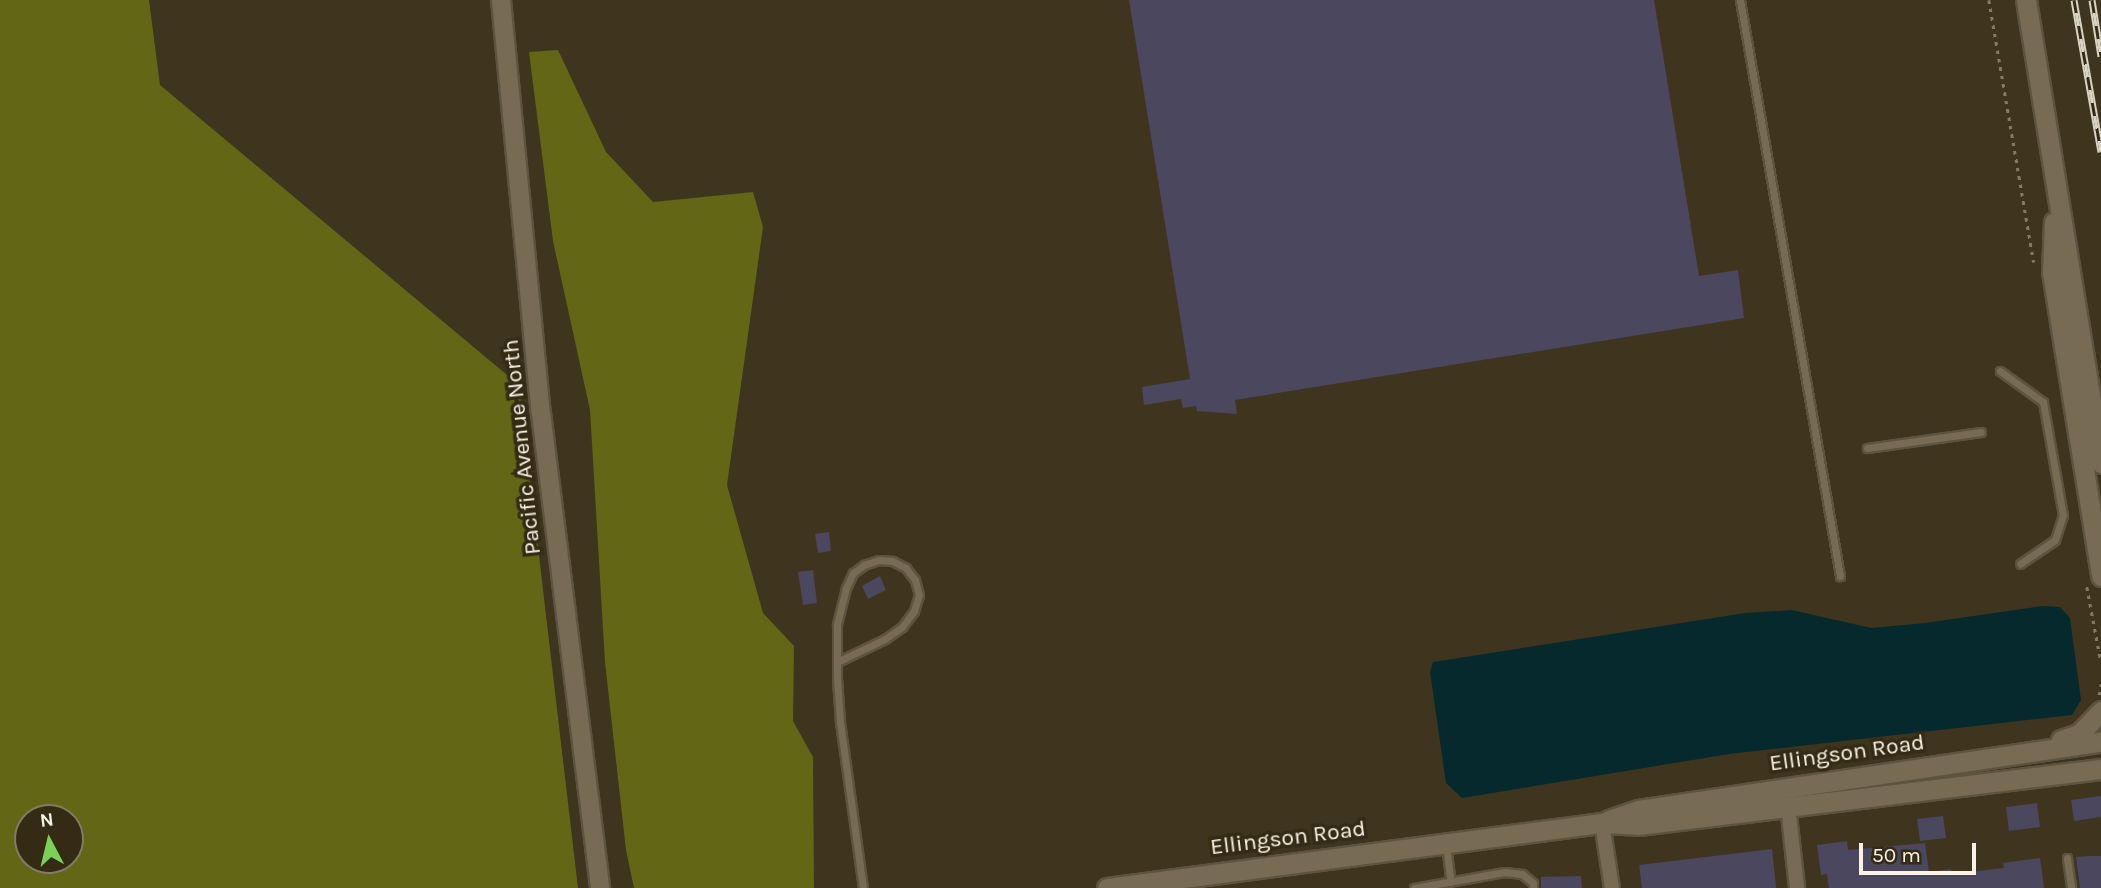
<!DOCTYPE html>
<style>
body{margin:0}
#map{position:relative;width:2101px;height:888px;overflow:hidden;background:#3f351e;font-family:Karla,sans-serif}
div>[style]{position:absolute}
.forest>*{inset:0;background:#626615}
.water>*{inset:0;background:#06292e}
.building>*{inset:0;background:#4a475e}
.path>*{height:2.5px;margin-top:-1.25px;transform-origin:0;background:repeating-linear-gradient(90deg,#847b67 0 3.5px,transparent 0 8.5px)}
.roads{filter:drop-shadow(2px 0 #5d5440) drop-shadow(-2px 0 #5d5440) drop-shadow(0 2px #5d5440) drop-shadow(0 -2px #5d5440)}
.service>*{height:7px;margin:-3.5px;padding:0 3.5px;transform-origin:3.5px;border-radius:3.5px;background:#776b53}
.minor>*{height:14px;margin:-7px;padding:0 7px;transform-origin:7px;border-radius:7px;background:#776b53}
.tertiary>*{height:18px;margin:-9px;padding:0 9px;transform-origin:9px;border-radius:9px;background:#776b53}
.secondary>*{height:19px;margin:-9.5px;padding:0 9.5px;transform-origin:9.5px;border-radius:9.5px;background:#776b53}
.rail>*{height:7px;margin-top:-3.5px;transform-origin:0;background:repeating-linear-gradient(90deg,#352b15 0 13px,#dbd4c5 0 26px);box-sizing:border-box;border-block:2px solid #dbd4c5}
span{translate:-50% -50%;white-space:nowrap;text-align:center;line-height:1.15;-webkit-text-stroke:7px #352b15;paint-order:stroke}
.street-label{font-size:23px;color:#f9f2e5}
.north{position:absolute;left:14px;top:804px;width:70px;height:70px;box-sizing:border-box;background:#352b15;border:2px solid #837b68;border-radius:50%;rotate:353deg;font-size:19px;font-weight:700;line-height:28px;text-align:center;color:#f9f2e5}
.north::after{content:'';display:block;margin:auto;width:24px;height:32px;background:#7bd156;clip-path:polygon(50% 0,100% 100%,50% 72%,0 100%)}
.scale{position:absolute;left:1859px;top:843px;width:117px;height:32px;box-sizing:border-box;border:4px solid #f9f2e5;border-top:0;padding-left:9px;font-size:21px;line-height:24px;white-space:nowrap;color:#f9f2e5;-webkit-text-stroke:5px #352b15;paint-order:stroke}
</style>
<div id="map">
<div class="forest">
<i style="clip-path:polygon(evenodd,0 0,149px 0,160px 85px,519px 385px,578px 888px,0 888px,0 0,70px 818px,70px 860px,28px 860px,28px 818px,70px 818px)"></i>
<i style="clip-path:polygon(558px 50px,606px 152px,653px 202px,753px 192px,763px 227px,727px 485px,763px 613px,794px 646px,793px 721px,813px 757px,814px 888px,634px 888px,626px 850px,605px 662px,590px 410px,553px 241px,529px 52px)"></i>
</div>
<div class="water">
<i style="clip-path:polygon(2042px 606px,2060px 607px,2070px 618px,2081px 700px,2072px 715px,1729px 754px,1462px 798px,1446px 783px,1430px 672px,1433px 662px,1745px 613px,1792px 610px,1871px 628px,1925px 623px)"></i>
</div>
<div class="building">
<i style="clip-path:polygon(1129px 0,1654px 0,1699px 276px,1738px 270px,1744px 318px,1235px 400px,1237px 414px,1197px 411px,1196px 406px,1183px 408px,1181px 399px,1144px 405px,1142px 387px,1190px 379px)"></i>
<i style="clip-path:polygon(829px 532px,831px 551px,818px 553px,815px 534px)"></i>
<i style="clip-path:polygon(813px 570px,817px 603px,803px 605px,798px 572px)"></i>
<i style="clip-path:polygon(880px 576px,886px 590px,868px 599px,862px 586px)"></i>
<i style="clip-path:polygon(2101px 796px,2101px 817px,2074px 821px,2071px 800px)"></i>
<i style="clip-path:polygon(2037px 803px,2040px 827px,2009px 831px,2006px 807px)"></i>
<i style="clip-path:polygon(1943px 816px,1946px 838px,1920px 841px,1917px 819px)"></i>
<i style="clip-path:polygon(1847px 841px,1848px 850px,1925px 843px,1929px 872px,1951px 869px,1952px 874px,2004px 868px,2003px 863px,2040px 858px,2044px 888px,1829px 888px,1827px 874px,1821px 875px,1817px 845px)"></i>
<i style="clip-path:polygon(1772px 849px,1776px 888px,1642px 888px,1639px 865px)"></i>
<i style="clip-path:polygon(2088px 856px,2101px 856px,2101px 888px,2080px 888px,2076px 857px)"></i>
<i style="clip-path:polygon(1581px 876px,1582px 888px,1541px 888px,1541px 877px)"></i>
</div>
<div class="path">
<i style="left:1989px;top:0;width:266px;rotate:80.3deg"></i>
<i style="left:2087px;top:587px;width:76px;rotate:79.4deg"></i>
<i style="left:2099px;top:695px;width:11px;rotate:-80deg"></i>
</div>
<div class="roads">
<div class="service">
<i style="left:1740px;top:0;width:585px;rotate:80.15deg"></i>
<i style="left:2000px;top:371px;width:53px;rotate:35.8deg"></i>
<i style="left:2043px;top:402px;width:115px;rotate:80deg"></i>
<i style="left:2063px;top:515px;width:26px;rotate:108deg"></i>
<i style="left:2055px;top:540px;width:42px;rotate:145.6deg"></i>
<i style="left:1867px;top:448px;width:115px;rotate:-8deg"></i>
<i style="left:837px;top:662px;width:53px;rotate:-25.6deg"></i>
<i style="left:885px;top:639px;width:21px;rotate:-35deg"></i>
<i style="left:902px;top:627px;width:20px;rotate:-53deg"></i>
<i style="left:914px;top:611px;width:17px;rotate:-73deg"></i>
<i style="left:919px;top:595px;width:16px;rotate:-105deg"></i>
<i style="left:915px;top:580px;width:15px;rotate:-127deg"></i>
<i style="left:906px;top:568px;width:16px;rotate:-153deg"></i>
<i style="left:892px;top:561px;width:13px;rotate:-176deg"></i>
<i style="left:879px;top:560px;width:16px;rotate:162deg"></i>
<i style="left:864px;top:565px;width:14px;rotate:144deg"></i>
<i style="left:853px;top:573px;width:17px;rotate:115deg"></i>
<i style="left:846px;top:588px;width:38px;rotate:104deg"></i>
<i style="left:837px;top:625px;width:53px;rotate:90deg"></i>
<i style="left:837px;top:678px;width:44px;rotate:86.1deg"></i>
<i style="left:840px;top:722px;width:168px;rotate:82.1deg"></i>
<i style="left:1446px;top:844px;width:38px;rotate:83deg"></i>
<i style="left:2067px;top:858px;width:30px;rotate:82deg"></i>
<i style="left:1414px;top:888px;width:92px;rotate:-10deg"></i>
<i style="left:1505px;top:872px;width:17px;rotate:7deg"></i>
<i style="left:1522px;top:874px;width:14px;rotate:39deg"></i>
<i style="left:1533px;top:883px;width:5px;rotate:90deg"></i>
</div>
<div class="minor">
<i style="left:1788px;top:806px;width:82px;rotate:83.7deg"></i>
<i style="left:1602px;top:823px;width:66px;rotate:81.3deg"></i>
</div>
<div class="tertiary">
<i style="left:501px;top:0;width:415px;rotate:84.5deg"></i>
<i style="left:541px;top:413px;width:479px;rotate:82.9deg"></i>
</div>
<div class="secondary">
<i style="left:2026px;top:0;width:469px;rotate:80.8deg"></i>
<i style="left:2054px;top:222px;width:50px;rotate:92.3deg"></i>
<i style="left:2052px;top:272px;width:308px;rotate:80.8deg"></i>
<i style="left:2061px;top:740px;width:19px;rotate:-18deg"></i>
<i style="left:2079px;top:734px;width:32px;rotate:-46deg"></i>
<i style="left:1609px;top:820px;width:31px;rotate:-19deg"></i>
<i style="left:1638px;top:810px;width:468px;rotate:-8.4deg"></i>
<i style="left:1107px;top:888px;width:499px;rotate:-7.5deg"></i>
<i style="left:1602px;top:823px;width:36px;rotate:3deg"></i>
<i style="left:1638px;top:825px;width:466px;rotate:-6.9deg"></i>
</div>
</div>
<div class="rail">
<i style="left:2074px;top:0;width:154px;rotate:79.9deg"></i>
<i style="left:2092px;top:0;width:57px;rotate:80.9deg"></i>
</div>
<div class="street-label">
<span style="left:522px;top:447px;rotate:-96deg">Pacific Avenue North</span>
<span style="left:1847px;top:753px;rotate:-8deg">Ellingson Road</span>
<span style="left:1288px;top:838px;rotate:-7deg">Ellingson Road</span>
</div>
<div class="north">N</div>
<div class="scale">50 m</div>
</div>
